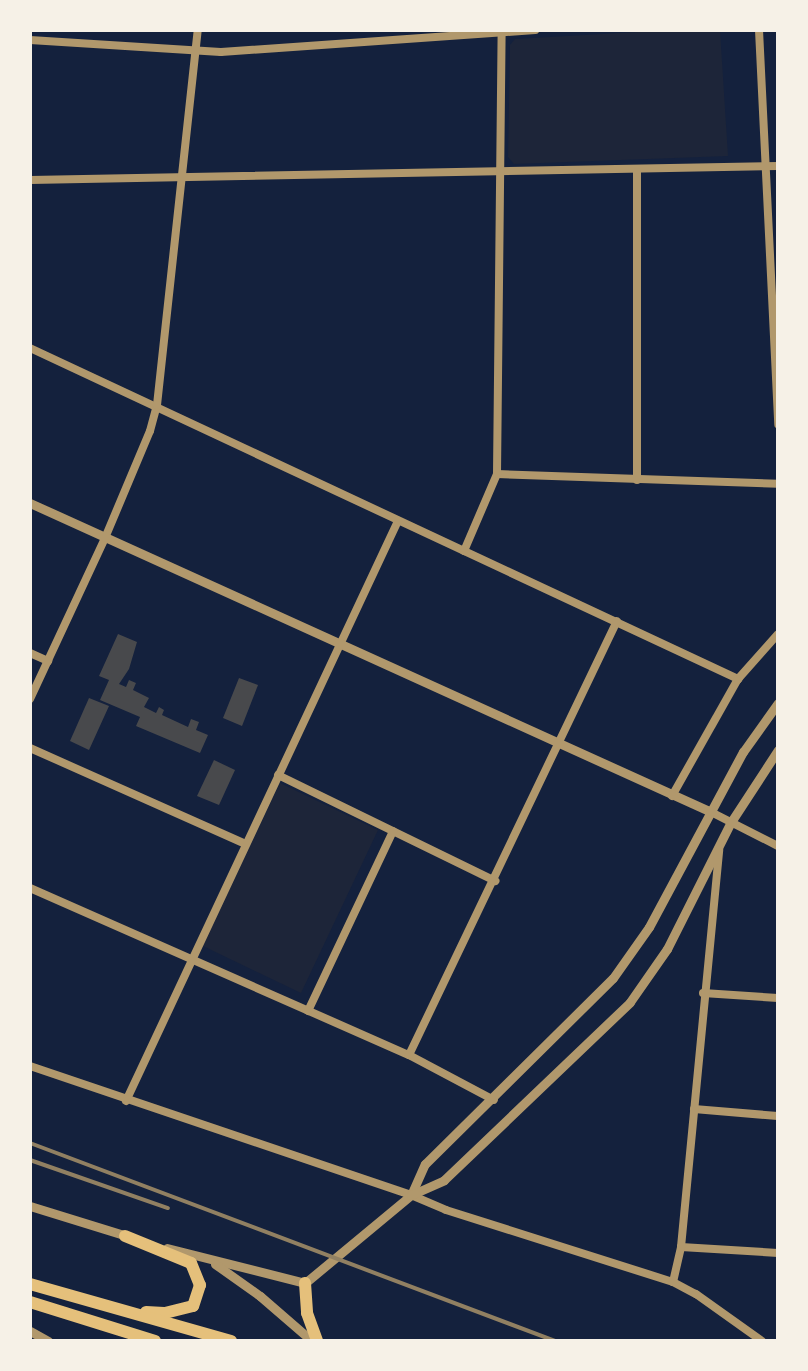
<!DOCTYPE html>
<style>
body{margin:0}
#map{position:relative;width:808px;height:1371px;overflow:hidden;background:#14213d;font-family:"Alegreya Sans",sans-serif}
div>[style]{position:absolute}
.green>*{inset:0;background:#1d2539}
.building>*{inset:0;background:#48494c}
.minor>*{height:8px;margin:-4px;padding:0 4px;transform-origin:4px;border-radius:4px;background:#b1986c}
.tertiary>*{height:9px;margin:-4.5px;padding:0 4.5px;transform-origin:4.5px;border-radius:4.5px;background:#b1986c}
.primary>*{height:12px;margin:-6px;padding:0 6px;transform-origin:6px;border-radius:6px;background:#e5c07b}
.rail>*{height:4px;margin:-2px;padding:0 2px;transform-origin:2px;border-radius:2px;background:#918062}
span{translate:-50% -50%;white-space:nowrap;text-align:center;line-height:1.15;-webkit-text-stroke:6px #f6f1e7;paint-order:stroke}
.frame{position:absolute;inset:0;border:32px solid #f6f1e7;pointer-events:none}
</style>
<div id="map">
<div class="green">
<i style="clip-path:polygon(673px 30px,720px 30px,728px 156px,514px 164px,508px 157px,510px 45px,515px 39px)"></i>
<i style="clip-path:polygon(280px 783px,378px 830px,301px 993px,203px 946px)"></i>
</div>
<div class="building">
<i style="clip-path:polygon(118px 634px,137px 642px,129px 669px,119px 684px,126px 687px,129px 680px,136px 683px,133px 690px,149px 698px,144px 707px,156px 713px,159px 707px,164px 710px,162px 715px,188px 727px,191px 719px,199px 722px,196px 730px,208px 735px,200px 753px,136px 726px,140px 717px,100px 700px,109px 680px,99px 676px)"></i>
<i style="clip-path:polygon(239px 678px,258px 685px,242px 726px,223px 718px)"></i>
<i style="clip-path:polygon(89px 698px,109px 706px,89px 750px,70px 741px)"></i>
<i style="clip-path:polygon(214px 760px,235px 770px,219px 805px,197px 796px)"></i>
</div>
<div class="minor">
<i style="left:759px;top:30px;width:395px;rotate:87.2deg"></i>
<i style="left:30px;top:40px;width:191px;rotate:3.6deg"></i>
<i style="left:221px;top:52px;width:315px;rotate:-4deg"></i>
<i style="left:30px;top:180px;width:748px;rotate:-1.07deg"></i>
<i style="left:30px;top:348px;width:782px;rotate:25.06deg"></i>
<i style="left:497px;top:474px;width:281px;rotate:2deg"></i>
<i style="left:637px;top:480px;width:308px;rotate:-90deg"></i>
<i style="left:464px;top:551px;width:84px;rotate:-66.8deg"></i>
<i style="left:497px;top:474px;width:444px;rotate:-89.4deg"></i>
<i style="left:30px;top:653px;width:20px;rotate:24deg"></i>
<i style="left:30px;top:699px;width:178px;rotate:-65deg"></i>
<i style="left:105px;top:538px;width:116px;rotate:-67.2deg"></i>
<i style="left:150px;top:431px;width:27px;rotate:-75deg"></i>
<i style="left:157px;top:405px;width:377px;rotate:-83.8deg"></i>
<i style="left:30px;top:748px;width:236px;rotate:24deg"></i>
<i style="left:278px;top:775px;width:242px;rotate:26deg"></i>
<i style="left:672px;top:796px;width:134px;rotate:-60.6deg"></i>
<i style="left:738px;top:679px;width:60px;rotate:-48.4deg"></i>
<i style="left:709px;top:811px;width:77px;rotate:26.9deg"></i>
<i style="left:30px;top:888px;width:414px;rotate:23.8deg"></i>
<i style="left:409px;top:1055px;width:96px;rotate:27.9deg"></i>
<i style="left:703px;top:993px;width:75px;rotate:3.8deg"></i>
<i style="left:308px;top:1011px;width:199px;rotate:-64.7deg"></i>
<i style="left:409px;top:1055px;width:481px;rotate:-64.4deg"></i>
<i style="left:30px;top:1066px;width:402px;rotate:18.7deg"></i>
<i style="left:411px;top:1195px;width:38px;rotate:23deg"></i>
<i style="left:446px;top:1210px;width:238px;rotate:17.6deg"></i>
<i style="left:673px;top:1282px;width:26px;rotate:28deg"></i>
<i style="left:696px;top:1294px;width:81px;rotate:35.5deg"></i>
<i style="left:126px;top:1101px;width:641px;rotate:-64.88deg"></i>
<i style="left:694px;top:1109px;width:84px;rotate:4.8deg"></i>
<i style="left:681px;top:1247px;width:97px;rotate:3.5deg"></i>
<i style="left:673px;top:1282px;width:36px;rotate:-77deg"></i>
<i style="left:681px;top:1247px;width:399px;rotate:-84.5deg"></i>
</div>
<div class="tertiary">
<i style="left:30px;top:503px;width:746px;rotate:24.4deg"></i>
<i style="left:411px;top:1195px;width:34px;rotate:-66deg"></i>
<i style="left:425px;top:1164px;width:264px;rotate:-44.7deg"></i>
<i style="left:613px;top:978px;width:62px;rotate:-54.8deg"></i>
<i style="left:649px;top:927px;width:199px;rotate:-61.8deg"></i>
<i style="left:743px;top:752px;width:60px;rotate:-54.5deg"></i>
<i style="left:30px;top:1206px;width:105px;rotate:17.2deg"></i>
<i style="left:167px;top:1248px;width:142px;rotate:14.2deg"></i>
<i style="left:305px;top:1283px;width:138px;rotate:-39.7deg"></i>
<i style="left:411px;top:1195px;width:36px;rotate:-24deg"></i>
<i style="left:444px;top:1180px;width:257px;rotate:-43.7deg"></i>
<i style="left:630px;top:1002px;width:65px;rotate:-55.1deg"></i>
<i style="left:667px;top:949px;width:142px;rotate:-63.3deg"></i>
<i style="left:731px;top:822px;width:86px;rotate:-56.9deg"></i>
<i style="left:215px;top:1264px;width:55px;rotate:35.4deg"></i>
<i style="left:260px;top:1296px;width:69px;rotate:40.9deg"></i>
<i style="left:30px;top:1331px;width:21px;rotate:29deg"></i>
</div>
<div class="primary">
<i style="left:125px;top:1236px;width:71px;rotate:22.2deg"></i>
<i style="left:191px;top:1263px;width:24px;rotate:68deg"></i>
<i style="left:200px;top:1285px;width:22px;rotate:108deg"></i>
<i style="left:193px;top:1306px;width:30px;rotate:166deg"></i>
<i style="left:164px;top:1313px;width:18px;rotate:-177deg"></i>
<i style="left:305px;top:1283px;width:30px;rotate:86deg"></i>
<i style="left:307px;top:1313px;width:30px;rotate:70deg"></i>
<i style="left:30px;top:1284px;width:209px;rotate:15.8deg"></i>
<i style="left:30px;top:1302px;width:131px;rotate:17.3deg"></i>
</div>
<div class="rail">
<i style="left:30px;top:1143px;width:561px;rotate:20.66deg"></i>
<i style="left:30px;top:1160px;width:146px;rotate:19.2deg"></i>
</div>
<div class="frame"></div>
</div>
